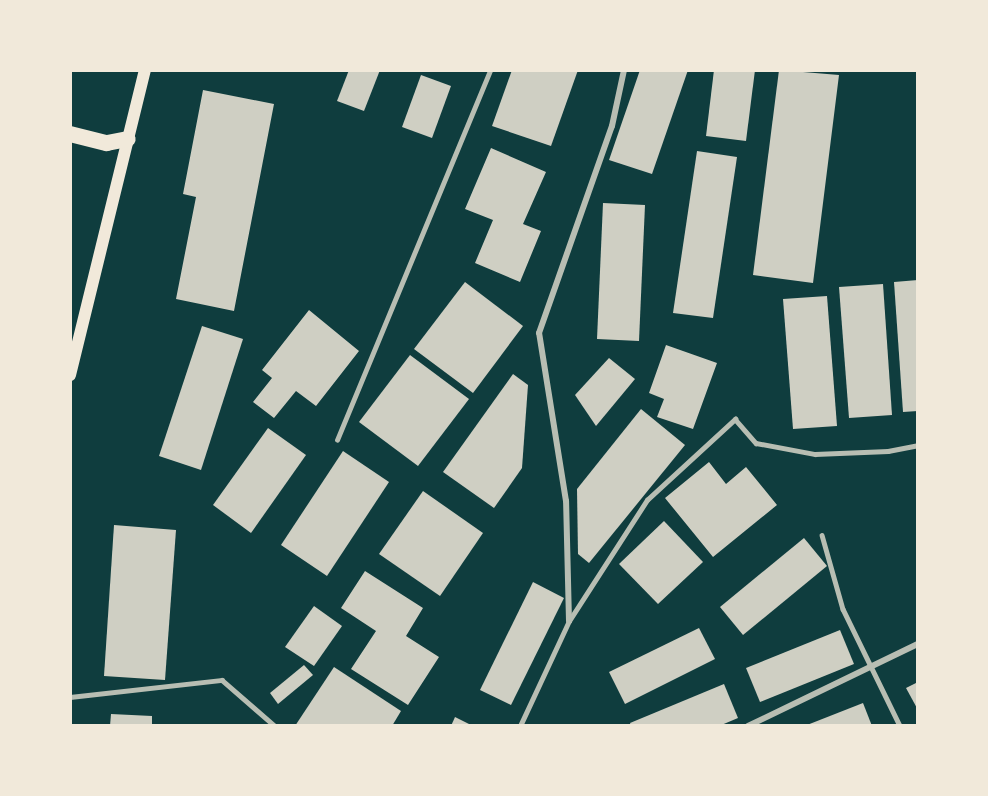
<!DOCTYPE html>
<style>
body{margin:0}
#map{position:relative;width:988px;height:796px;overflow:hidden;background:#0f3d3e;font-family:Mulish,sans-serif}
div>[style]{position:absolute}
.building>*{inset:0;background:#cfcfc3}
.service>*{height:4.5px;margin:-2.25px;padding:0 2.25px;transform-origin:2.25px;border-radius:2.25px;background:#b8beb3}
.minor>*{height:6px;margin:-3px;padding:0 3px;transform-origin:3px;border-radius:3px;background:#b8beb3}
.secondary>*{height:12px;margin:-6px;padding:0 6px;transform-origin:6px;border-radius:6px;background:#f1e9da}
.trunk>*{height:16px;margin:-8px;padding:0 8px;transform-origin:8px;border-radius:8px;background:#f1e9da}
span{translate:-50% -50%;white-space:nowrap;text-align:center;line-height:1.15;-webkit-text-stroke:4.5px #f1e9da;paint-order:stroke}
.frame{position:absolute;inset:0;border:72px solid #f1e9da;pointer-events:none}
</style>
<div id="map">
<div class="building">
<i style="clip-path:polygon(349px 70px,380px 70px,364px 111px,337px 101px)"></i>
<i style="clip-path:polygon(512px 70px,578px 70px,551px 146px,492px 126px)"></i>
<i style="clip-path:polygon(640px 70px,688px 70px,652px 174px,609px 160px)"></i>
<i style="clip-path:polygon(714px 70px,755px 70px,746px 141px,706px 136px)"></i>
<i style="clip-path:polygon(779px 70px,839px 75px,813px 283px,753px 275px)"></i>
<i style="clip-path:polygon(421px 75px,451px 86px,432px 138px,402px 127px)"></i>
<i style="clip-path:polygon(203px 90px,274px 104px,234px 311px,176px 299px,196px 197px,183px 194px)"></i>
<i style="clip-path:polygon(491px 148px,546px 172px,523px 224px,541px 231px,520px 282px,475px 263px,493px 220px,465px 209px)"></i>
<i style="clip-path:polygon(697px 151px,737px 157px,713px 318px,673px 313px)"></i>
<i style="clip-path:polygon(603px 203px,645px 205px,639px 341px,597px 339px)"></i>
<i style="clip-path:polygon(918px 280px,918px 411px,903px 412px,894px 282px)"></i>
<i style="clip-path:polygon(465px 282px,523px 326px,473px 393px,414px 349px)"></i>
<i style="clip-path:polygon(883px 284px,892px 415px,849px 418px,839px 287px)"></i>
<i style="clip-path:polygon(827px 296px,837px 426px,793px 429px,783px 299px)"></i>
<i style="clip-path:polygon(309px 310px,359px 351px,316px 406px,296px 391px,274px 418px,253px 402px,272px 378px,262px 370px)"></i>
<i style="clip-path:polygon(202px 326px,243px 339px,201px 470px,159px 456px)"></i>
<i style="clip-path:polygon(666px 345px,717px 363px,693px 429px,657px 417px,664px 399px,649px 393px)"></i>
<i style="clip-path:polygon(410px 355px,469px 399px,418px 466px,359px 422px)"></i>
<i style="clip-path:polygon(609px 358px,635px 379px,596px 426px,575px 395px)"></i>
<i style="clip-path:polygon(513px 374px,528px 385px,522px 468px,494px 508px,443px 472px)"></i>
<i style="clip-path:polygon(641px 409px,685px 445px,589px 563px,578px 554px,577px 489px)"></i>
<i style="clip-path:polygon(268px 428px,306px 455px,251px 533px,213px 505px)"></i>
<i style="clip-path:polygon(343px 451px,389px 482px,327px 576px,281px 545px)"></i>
<i style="clip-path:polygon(709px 462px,726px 484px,746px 467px,777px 505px,713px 557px,665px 498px)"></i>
<i style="clip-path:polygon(423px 491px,483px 533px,440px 596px,379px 554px)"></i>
<i style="clip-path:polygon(664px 521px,703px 562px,658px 604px,619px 564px)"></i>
<i style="clip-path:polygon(114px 525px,176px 530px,165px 680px,104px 676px)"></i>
<i style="clip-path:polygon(804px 538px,827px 566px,743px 635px,720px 607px)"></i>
<i style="clip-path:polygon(365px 571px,423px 608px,406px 636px,439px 657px,408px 705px,351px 669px,376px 631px,341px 608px)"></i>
<i style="clip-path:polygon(533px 582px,564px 598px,511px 705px,480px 690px)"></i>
<i style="clip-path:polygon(314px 606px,342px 626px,314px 666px,285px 647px)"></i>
<i style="clip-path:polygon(699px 628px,715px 659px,625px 704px,609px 672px)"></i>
<i style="clip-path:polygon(840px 630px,854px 664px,760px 702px,746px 668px)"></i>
<i style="clip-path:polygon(304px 665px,313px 675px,278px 704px,270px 693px)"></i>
<i style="clip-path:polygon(334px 667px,401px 711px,392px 726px,295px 726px)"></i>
<i style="clip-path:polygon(918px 682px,918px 710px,906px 688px)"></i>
<i style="clip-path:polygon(724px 684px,738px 718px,719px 726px,631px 726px,630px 723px)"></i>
<i style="clip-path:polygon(863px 703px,872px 726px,807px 726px,807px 725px)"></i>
<i style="clip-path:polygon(111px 714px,152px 716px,152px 726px,110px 726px)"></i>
<i style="clip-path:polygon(455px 717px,473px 726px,451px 726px)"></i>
</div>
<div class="service">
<i style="left:337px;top:440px;width:400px;rotate:-67.5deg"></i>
<i style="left:822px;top:535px;width:77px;rotate:74.2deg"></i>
<i style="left:843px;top:609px;width:130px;rotate:64deg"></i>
<i style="left:70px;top:697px;width:153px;rotate:-6.4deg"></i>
<i style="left:222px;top:680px;width:70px;rotate:41deg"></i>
<i style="left:520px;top:726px;width:116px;rotate:-65deg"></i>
<i style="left:569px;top:621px;width:144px;rotate:-57.2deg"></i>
<i style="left:647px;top:500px;width:120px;rotate:-42.6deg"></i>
<i style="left:735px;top:419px;width:32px;rotate:49deg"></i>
<i style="left:756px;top:443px;width:60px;rotate:10.6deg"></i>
<i style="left:815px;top:454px;width:73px;rotate:-2.4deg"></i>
<i style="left:888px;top:451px;width:31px;rotate:-11deg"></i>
</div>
<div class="minor">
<i style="left:569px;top:621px;width:120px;rotate:-91.4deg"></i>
<i style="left:566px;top:501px;width:170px;rotate:-99.1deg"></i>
<i style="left:539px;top:333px;width:219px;rotate:-70.6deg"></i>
<i style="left:612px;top:126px;width:57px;rotate:-77.9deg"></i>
<i style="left:748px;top:726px;width:189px;rotate:-25.8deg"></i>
</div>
<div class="secondary">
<i style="left:70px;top:375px;width:314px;rotate:-76.2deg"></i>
</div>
<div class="trunk">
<i style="left:70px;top:134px;width:38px;rotate:14deg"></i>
<i style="left:107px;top:143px;width:21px;rotate:-11deg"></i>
</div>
<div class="frame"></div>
</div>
